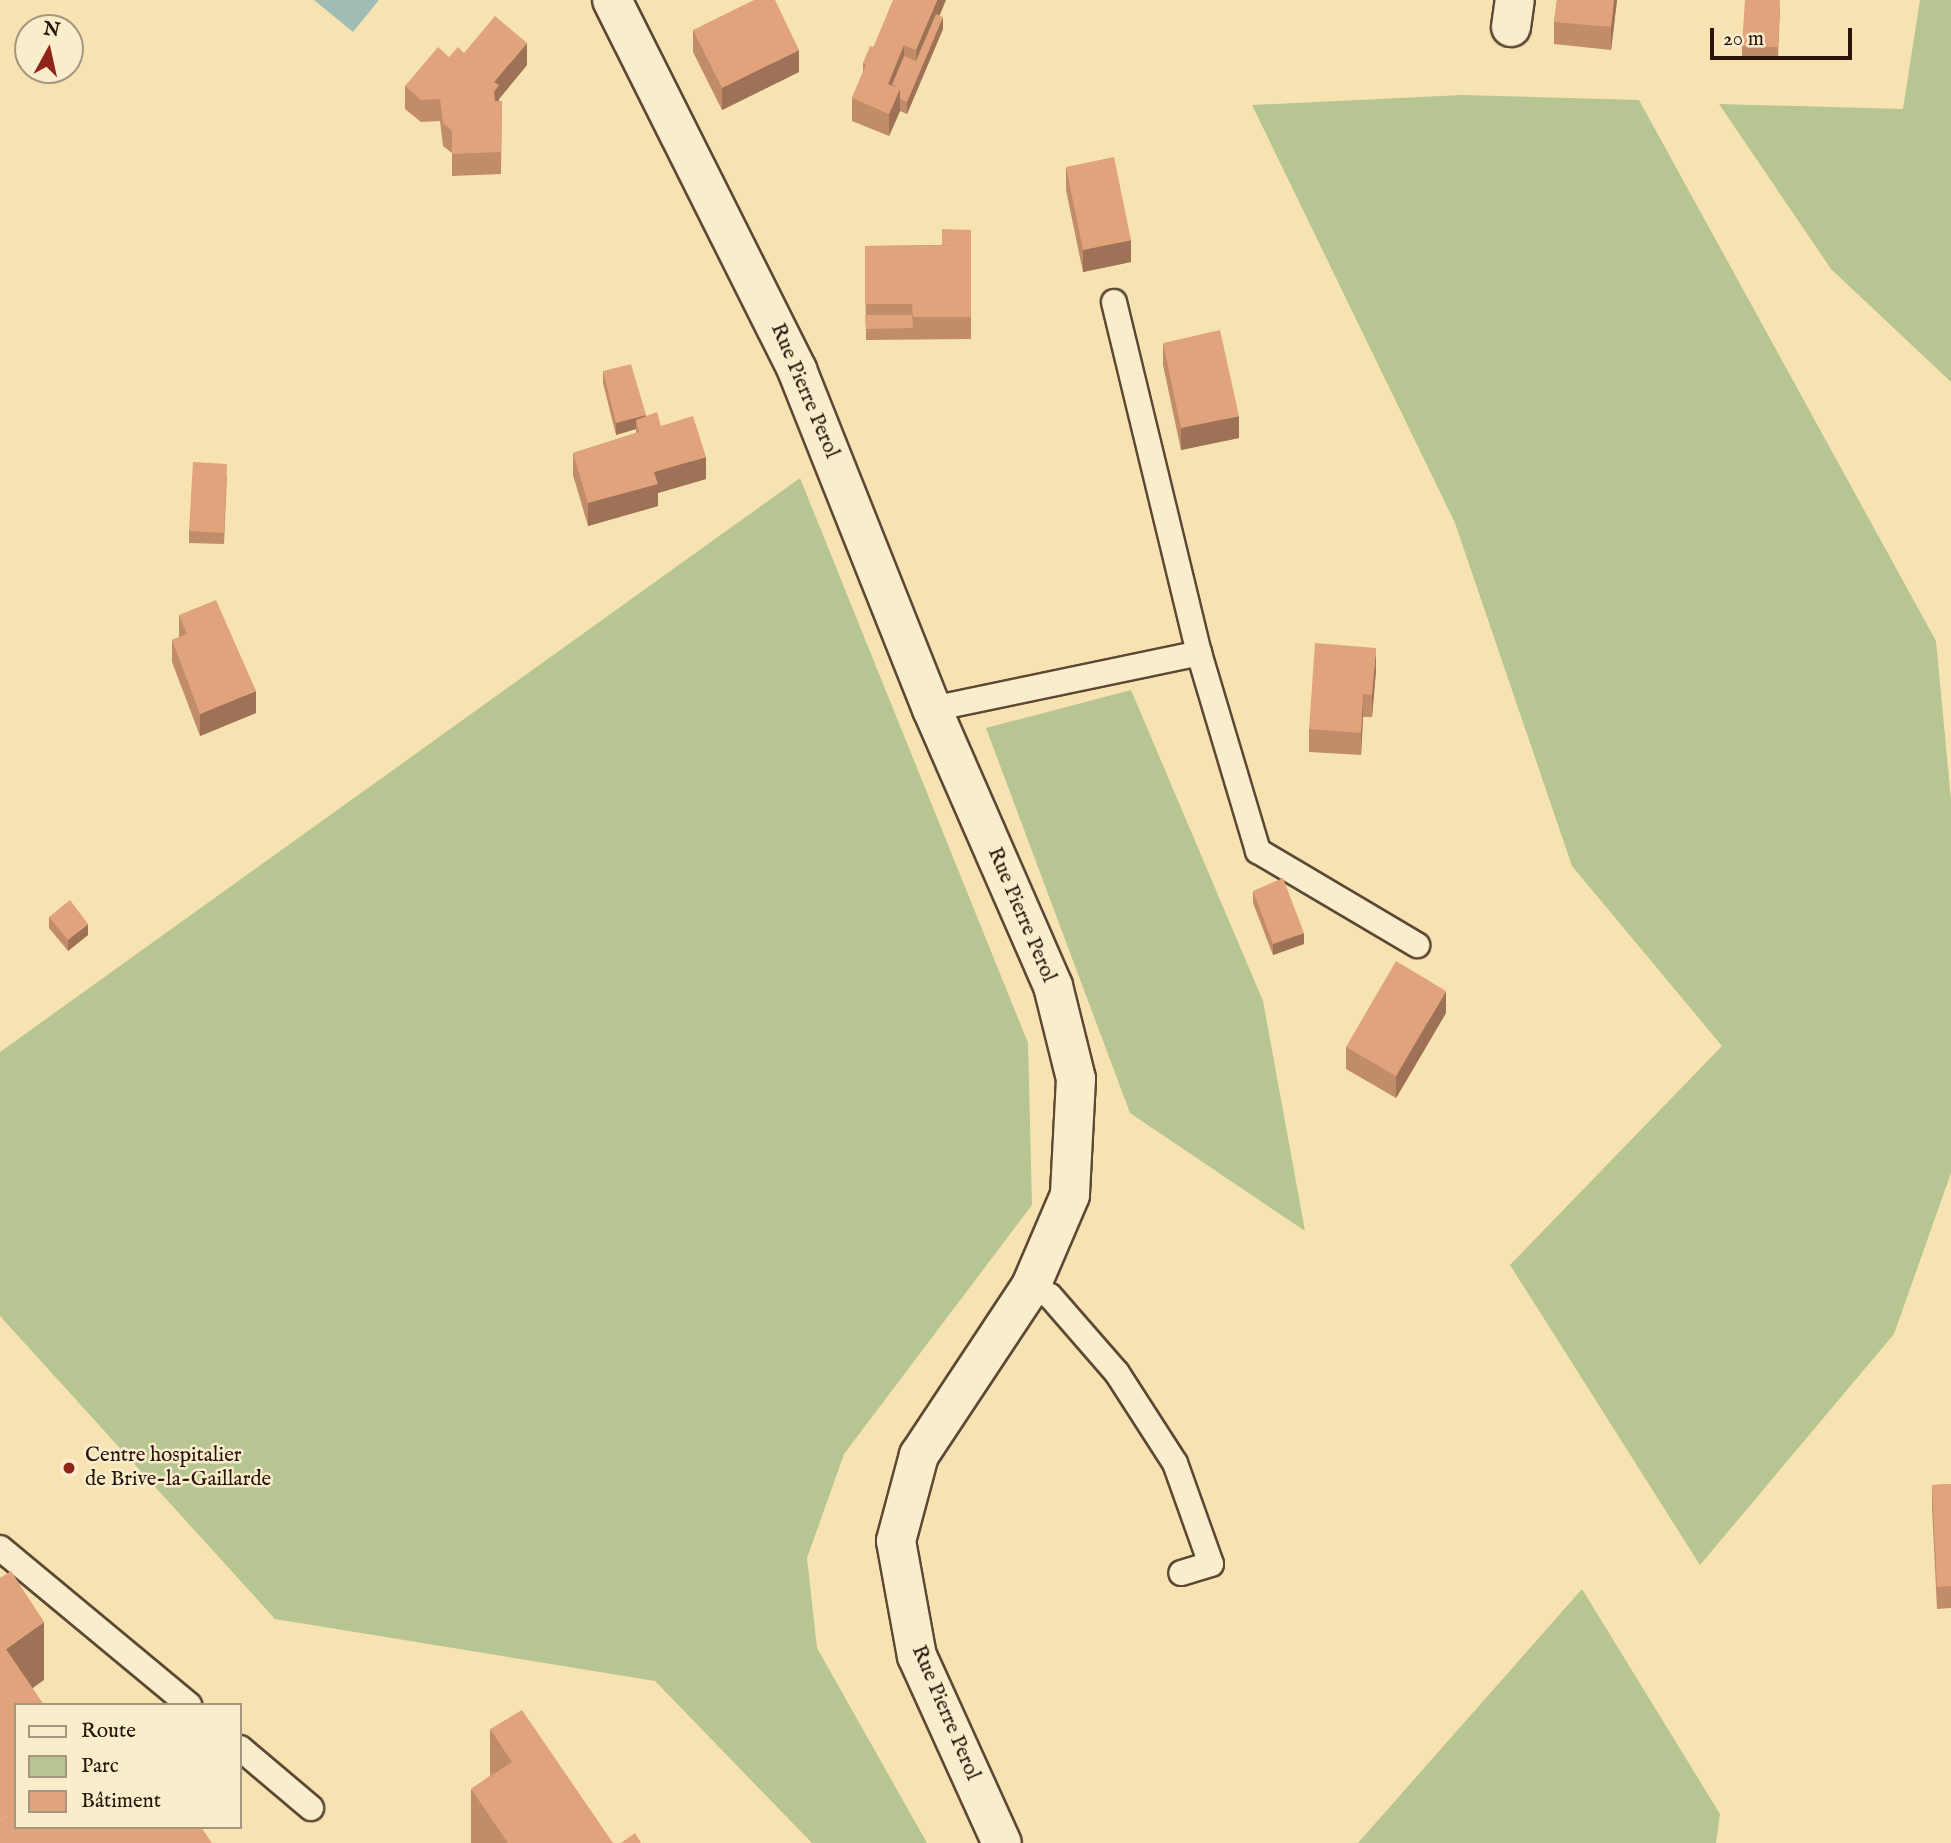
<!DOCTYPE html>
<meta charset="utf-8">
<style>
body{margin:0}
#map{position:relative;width:1951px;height:1843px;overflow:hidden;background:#f7e3b1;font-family:"IM FELL English",serif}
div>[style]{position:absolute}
.green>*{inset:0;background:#b6c591}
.water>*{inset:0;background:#9fbdb4}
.roads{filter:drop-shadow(2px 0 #5c4835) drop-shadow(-2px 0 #5c4835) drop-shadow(0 2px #5c4835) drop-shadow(0 -2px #5c4835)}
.lane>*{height:24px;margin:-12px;padding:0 12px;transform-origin:12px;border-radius:12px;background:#faedcc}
.street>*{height:38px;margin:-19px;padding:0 19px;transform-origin:19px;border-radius:19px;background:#faedcc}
.wall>*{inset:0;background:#c18c6a}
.shaded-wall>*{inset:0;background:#9d7256}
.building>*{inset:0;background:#e0a37b}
.dots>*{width:19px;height:19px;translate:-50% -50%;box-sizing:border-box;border:4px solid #faedcc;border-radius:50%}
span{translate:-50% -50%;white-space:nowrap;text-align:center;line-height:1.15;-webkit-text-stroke:5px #faedcc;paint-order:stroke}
.street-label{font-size:21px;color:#29140c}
.poi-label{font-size:21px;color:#29140c}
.left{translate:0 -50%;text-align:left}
.legend{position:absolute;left:14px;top:1703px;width:228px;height:126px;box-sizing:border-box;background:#faedcc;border:2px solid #a6967f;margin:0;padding:9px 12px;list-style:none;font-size:21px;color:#29140c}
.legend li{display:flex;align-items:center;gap:14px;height:35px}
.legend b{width:35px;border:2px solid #a6967f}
.north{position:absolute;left:14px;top:14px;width:70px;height:70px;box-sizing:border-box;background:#faedcc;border:2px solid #a6967f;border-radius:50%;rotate:8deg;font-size:19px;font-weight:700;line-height:28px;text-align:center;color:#29140c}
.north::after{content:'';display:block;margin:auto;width:24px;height:32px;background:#8f2418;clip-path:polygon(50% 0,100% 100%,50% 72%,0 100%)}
.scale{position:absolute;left:1710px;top:28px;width:142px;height:32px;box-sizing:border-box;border:4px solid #29140c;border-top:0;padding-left:9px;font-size:21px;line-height:24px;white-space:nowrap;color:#29140c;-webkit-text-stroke:5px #faedcc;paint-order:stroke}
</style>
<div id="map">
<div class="green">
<i style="clip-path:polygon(1920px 0,1951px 0,1951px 382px,1831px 269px,1719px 104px,1903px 109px)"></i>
<i style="clip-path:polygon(1462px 95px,1639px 100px,1936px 641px,1951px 800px,1951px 1173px,1894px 1334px,1700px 1565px,1510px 1265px,1722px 1046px,1572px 866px,1455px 523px,1252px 105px)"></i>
<i style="clip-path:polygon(800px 478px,1028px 1043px,1032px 1205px,844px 1454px,807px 1558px,817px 1648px,927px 1843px,812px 1843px,655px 1681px,275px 1619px,0 1316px,0 1052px)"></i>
<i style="clip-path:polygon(1131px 690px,1263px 1001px,1305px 1231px,1130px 1113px,986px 728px)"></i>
<i style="clip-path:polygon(1582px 1589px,1720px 1814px,1716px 1843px,1358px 1843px)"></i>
</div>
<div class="water">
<i style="clip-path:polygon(314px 0,379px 0,353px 32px)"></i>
</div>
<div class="roads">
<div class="lane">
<i style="left:1114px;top:302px;width:361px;rotate:76.4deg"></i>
<i style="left:1199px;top:653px;width:207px;rotate:73.4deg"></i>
<i style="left:1258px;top:851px;width:185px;rotate:30.6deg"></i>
<i style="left:932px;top:709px;width:273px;rotate:-11.8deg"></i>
<i style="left:1031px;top:1286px;width:21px;rotate:28deg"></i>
<i style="left:1050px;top:1296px;width:102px;rotate:49deg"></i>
<i style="left:1117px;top:1373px;width:107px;rotate:57.2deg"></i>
<i style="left:1175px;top:1463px;width:107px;rotate:70.4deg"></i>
<i style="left:1211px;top:1564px;width:31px;rotate:163deg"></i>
<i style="left:0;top:1548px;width:246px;rotate:39.7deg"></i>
<i style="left:240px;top:1748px;width:93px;rotate:40.2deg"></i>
</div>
<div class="street">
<i style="left:612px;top:0;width:414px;rotate:63.4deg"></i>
<i style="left:797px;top:370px;width:365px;rotate:68.3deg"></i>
<i style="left:932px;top:709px;width:302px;rotate:66.4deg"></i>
<i style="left:1053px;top:986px;width:96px;rotate:76.1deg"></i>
<i style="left:1076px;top:1079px;width:116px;rotate:93deg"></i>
<i style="left:1070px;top:1195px;width:99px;rotate:113.2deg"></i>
<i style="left:1031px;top:1286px;width:203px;rotate:123.5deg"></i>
<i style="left:919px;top:1455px;width:89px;rotate:105deg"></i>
<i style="left:896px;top:1541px;width:117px;rotate:79.7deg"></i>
<i style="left:917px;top:1656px;width:205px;rotate:65.6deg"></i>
<i style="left:1511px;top:27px;width:27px;rotate:-82deg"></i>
</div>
</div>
<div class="wall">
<i style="clip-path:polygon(1557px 0,1617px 0,1611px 50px,1554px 44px,1554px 22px)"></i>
<i style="clip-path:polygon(1780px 8px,1778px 58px,1742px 57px,1742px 46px)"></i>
<i style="clip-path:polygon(940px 16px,943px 29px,907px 114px,900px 111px,889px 136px,852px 121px,852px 98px,863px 72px,863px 63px,873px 47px)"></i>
<i style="clip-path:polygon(693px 30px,799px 72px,722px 110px,693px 52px)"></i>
<i style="clip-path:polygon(464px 53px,527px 65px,499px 99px,499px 101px,502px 101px,501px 174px,452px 176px,452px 153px,443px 146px,440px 121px,421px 122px,405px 109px,405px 86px,449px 57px)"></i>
<i style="clip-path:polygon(1066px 167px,1131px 262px,1083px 272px,1066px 190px)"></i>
<i style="clip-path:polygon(971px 230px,971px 339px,866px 340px,865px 246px,942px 245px)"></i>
<i style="clip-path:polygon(1163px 343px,1239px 438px,1181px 450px,1163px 365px)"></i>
<i style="clip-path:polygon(603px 371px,646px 416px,661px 426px,706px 479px,658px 493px,658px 506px,588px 526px,573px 475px,573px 453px,636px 433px,636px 429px,616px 435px,603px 383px)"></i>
<i style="clip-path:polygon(227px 475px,224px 544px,189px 543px,189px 531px)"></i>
<i style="clip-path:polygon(179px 615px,256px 713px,200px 736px,172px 662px,172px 640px,179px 637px)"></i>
<i style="clip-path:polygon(1376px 670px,1372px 717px,1363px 717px,1361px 755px,1309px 752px,1309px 729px)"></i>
<i style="clip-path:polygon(1253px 891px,1304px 944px,1273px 955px,1253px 903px)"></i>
<i style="clip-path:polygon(49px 917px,88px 935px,68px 951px,49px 928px)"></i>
<i style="clip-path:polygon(1446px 1013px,1396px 1098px,1346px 1069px,1346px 1047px)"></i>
<i style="clip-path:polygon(1951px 1484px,1951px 1608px,1937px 1609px,1932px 1507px,1932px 1485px)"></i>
<i style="clip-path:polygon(490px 1729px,613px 1843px,471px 1843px,471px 1789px,490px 1776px)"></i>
</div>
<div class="shaded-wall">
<i style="clip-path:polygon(937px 0,946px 0,916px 73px,916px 50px)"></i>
<i style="clip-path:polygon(1614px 0,1617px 0,1611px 50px,1611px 27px)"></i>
<i style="clip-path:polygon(943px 17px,943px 29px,907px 114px,907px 102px)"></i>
<i style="clip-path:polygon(527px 43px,527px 65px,499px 99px,499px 108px,494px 114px,494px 82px)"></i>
<i style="clip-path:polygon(904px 45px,904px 68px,892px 96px,888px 84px)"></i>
<i style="clip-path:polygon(799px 50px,799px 72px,722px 110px,722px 88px)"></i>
<i style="clip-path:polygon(900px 89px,900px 111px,889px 136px,889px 114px)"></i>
<i style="clip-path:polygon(1131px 240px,1131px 262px,1083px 272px,1083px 250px)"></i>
<i style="clip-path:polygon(646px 415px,646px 426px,636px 420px,636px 429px,616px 435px,616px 423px)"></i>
<i style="clip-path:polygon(1239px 416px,1239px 438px,1181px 450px,1181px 428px)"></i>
<i style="clip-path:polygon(706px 457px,706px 479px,658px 493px,658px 506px,588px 526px,588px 503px,654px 472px)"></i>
<i style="clip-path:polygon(1376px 648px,1376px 670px,1372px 717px,1372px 695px)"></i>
<i style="clip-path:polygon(256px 691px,256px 713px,200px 736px,200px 714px)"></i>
<i style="clip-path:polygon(1363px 694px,1363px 717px,1361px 755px,1361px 733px)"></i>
<i style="clip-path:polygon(88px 924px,88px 935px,68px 951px,68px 940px)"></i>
<i style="clip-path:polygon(1304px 933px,1304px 944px,1273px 955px,1273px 944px)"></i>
<i style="clip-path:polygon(1446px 991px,1446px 1013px,1396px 1098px,1396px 1076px)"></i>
<i style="clip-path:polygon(44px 1622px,44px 1680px,6px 1707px,6px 1649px)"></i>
</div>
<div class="building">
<i style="clip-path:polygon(754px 0,775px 0,799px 50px,722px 88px,693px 30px)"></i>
<i style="clip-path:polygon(893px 0,937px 0,916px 50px,904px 45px,888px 84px,900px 89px,889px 114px,852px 98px)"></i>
<i style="clip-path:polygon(1557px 0,1614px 0,1611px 27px,1554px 22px)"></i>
<i style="clip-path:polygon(1745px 0,1780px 0,1778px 47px,1742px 46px)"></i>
<i style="clip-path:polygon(936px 14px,943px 17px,907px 102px,900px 99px,900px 89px,892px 85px,904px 56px,916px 61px)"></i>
<i style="clip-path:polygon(495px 16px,527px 43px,494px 82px,499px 85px,494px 92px,495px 101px,502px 101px,501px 152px,452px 154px,452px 131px,443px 123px,440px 99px,421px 100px,405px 86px,438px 47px,449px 57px,458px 47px,464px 53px)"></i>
<i style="clip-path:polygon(870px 46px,873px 47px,866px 65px,863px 63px)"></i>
<i style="clip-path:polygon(1114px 157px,1131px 240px,1083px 250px,1066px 167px)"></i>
<i style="clip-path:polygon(942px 229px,971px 230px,971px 256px,971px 245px,942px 245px)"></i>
<i style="clip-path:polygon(971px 245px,971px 317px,913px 317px,912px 304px,865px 304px,865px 246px)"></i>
<i style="clip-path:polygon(865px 315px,912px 315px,913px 328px,866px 329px)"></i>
<i style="clip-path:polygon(1220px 330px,1239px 416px,1181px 428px,1163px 343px)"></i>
<i style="clip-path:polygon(631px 364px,646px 415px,616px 423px,603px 371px)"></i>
<i style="clip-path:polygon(657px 412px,661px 426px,693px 416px,706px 457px,654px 472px,658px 484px,588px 503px,573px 453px,639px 432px,636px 420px)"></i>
<i style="clip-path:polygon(193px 462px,227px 464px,224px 533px,189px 531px)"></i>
<i style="clip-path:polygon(216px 600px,256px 691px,200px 714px,172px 640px,187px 634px,179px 615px)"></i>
<i style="clip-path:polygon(1315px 643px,1376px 648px,1372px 695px,1363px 694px,1361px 733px,1309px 729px)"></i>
<i style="clip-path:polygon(1283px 878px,1304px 933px,1273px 944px,1253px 891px)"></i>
<i style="clip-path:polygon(70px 900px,88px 924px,68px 940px,49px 917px)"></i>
<i style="clip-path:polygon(1396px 961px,1446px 991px,1396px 1076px,1346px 1047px)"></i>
<i style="clip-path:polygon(1951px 1484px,1951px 1586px,1937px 1587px,1932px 1485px)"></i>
<i style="clip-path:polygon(11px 1571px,44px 1622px,6px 1649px,44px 1705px,16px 1705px,16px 1813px,0 1820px,0 1578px)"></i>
<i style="clip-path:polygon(522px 1710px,613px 1843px,508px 1843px,471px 1789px,512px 1762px,490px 1729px)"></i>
<i style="clip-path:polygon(16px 1813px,16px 1827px,201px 1827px,212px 1843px,0 1843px,0 1820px)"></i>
<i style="clip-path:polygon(635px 1833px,641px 1843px,621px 1843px)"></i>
</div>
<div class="dots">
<i style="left:69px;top:1468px;background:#8f2418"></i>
</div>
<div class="street-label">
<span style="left:804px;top:391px;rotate:67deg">Rue Pierre Perol</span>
<span style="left:1021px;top:915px;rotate:67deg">Rue Pierre Perol</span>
<span style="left:945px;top:1713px;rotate:67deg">Rue Pierre Perol</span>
</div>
<div class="poi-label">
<span class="left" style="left:85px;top:1468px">Centre hospitalier<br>de Brive-la-Gaillarde</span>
</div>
<ul class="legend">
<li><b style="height:9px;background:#faedcc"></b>Route</li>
<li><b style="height:19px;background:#b6c591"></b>Parc</li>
<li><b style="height:19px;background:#e0a37b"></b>Bâtiment</li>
</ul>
<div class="north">N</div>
<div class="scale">20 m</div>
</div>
